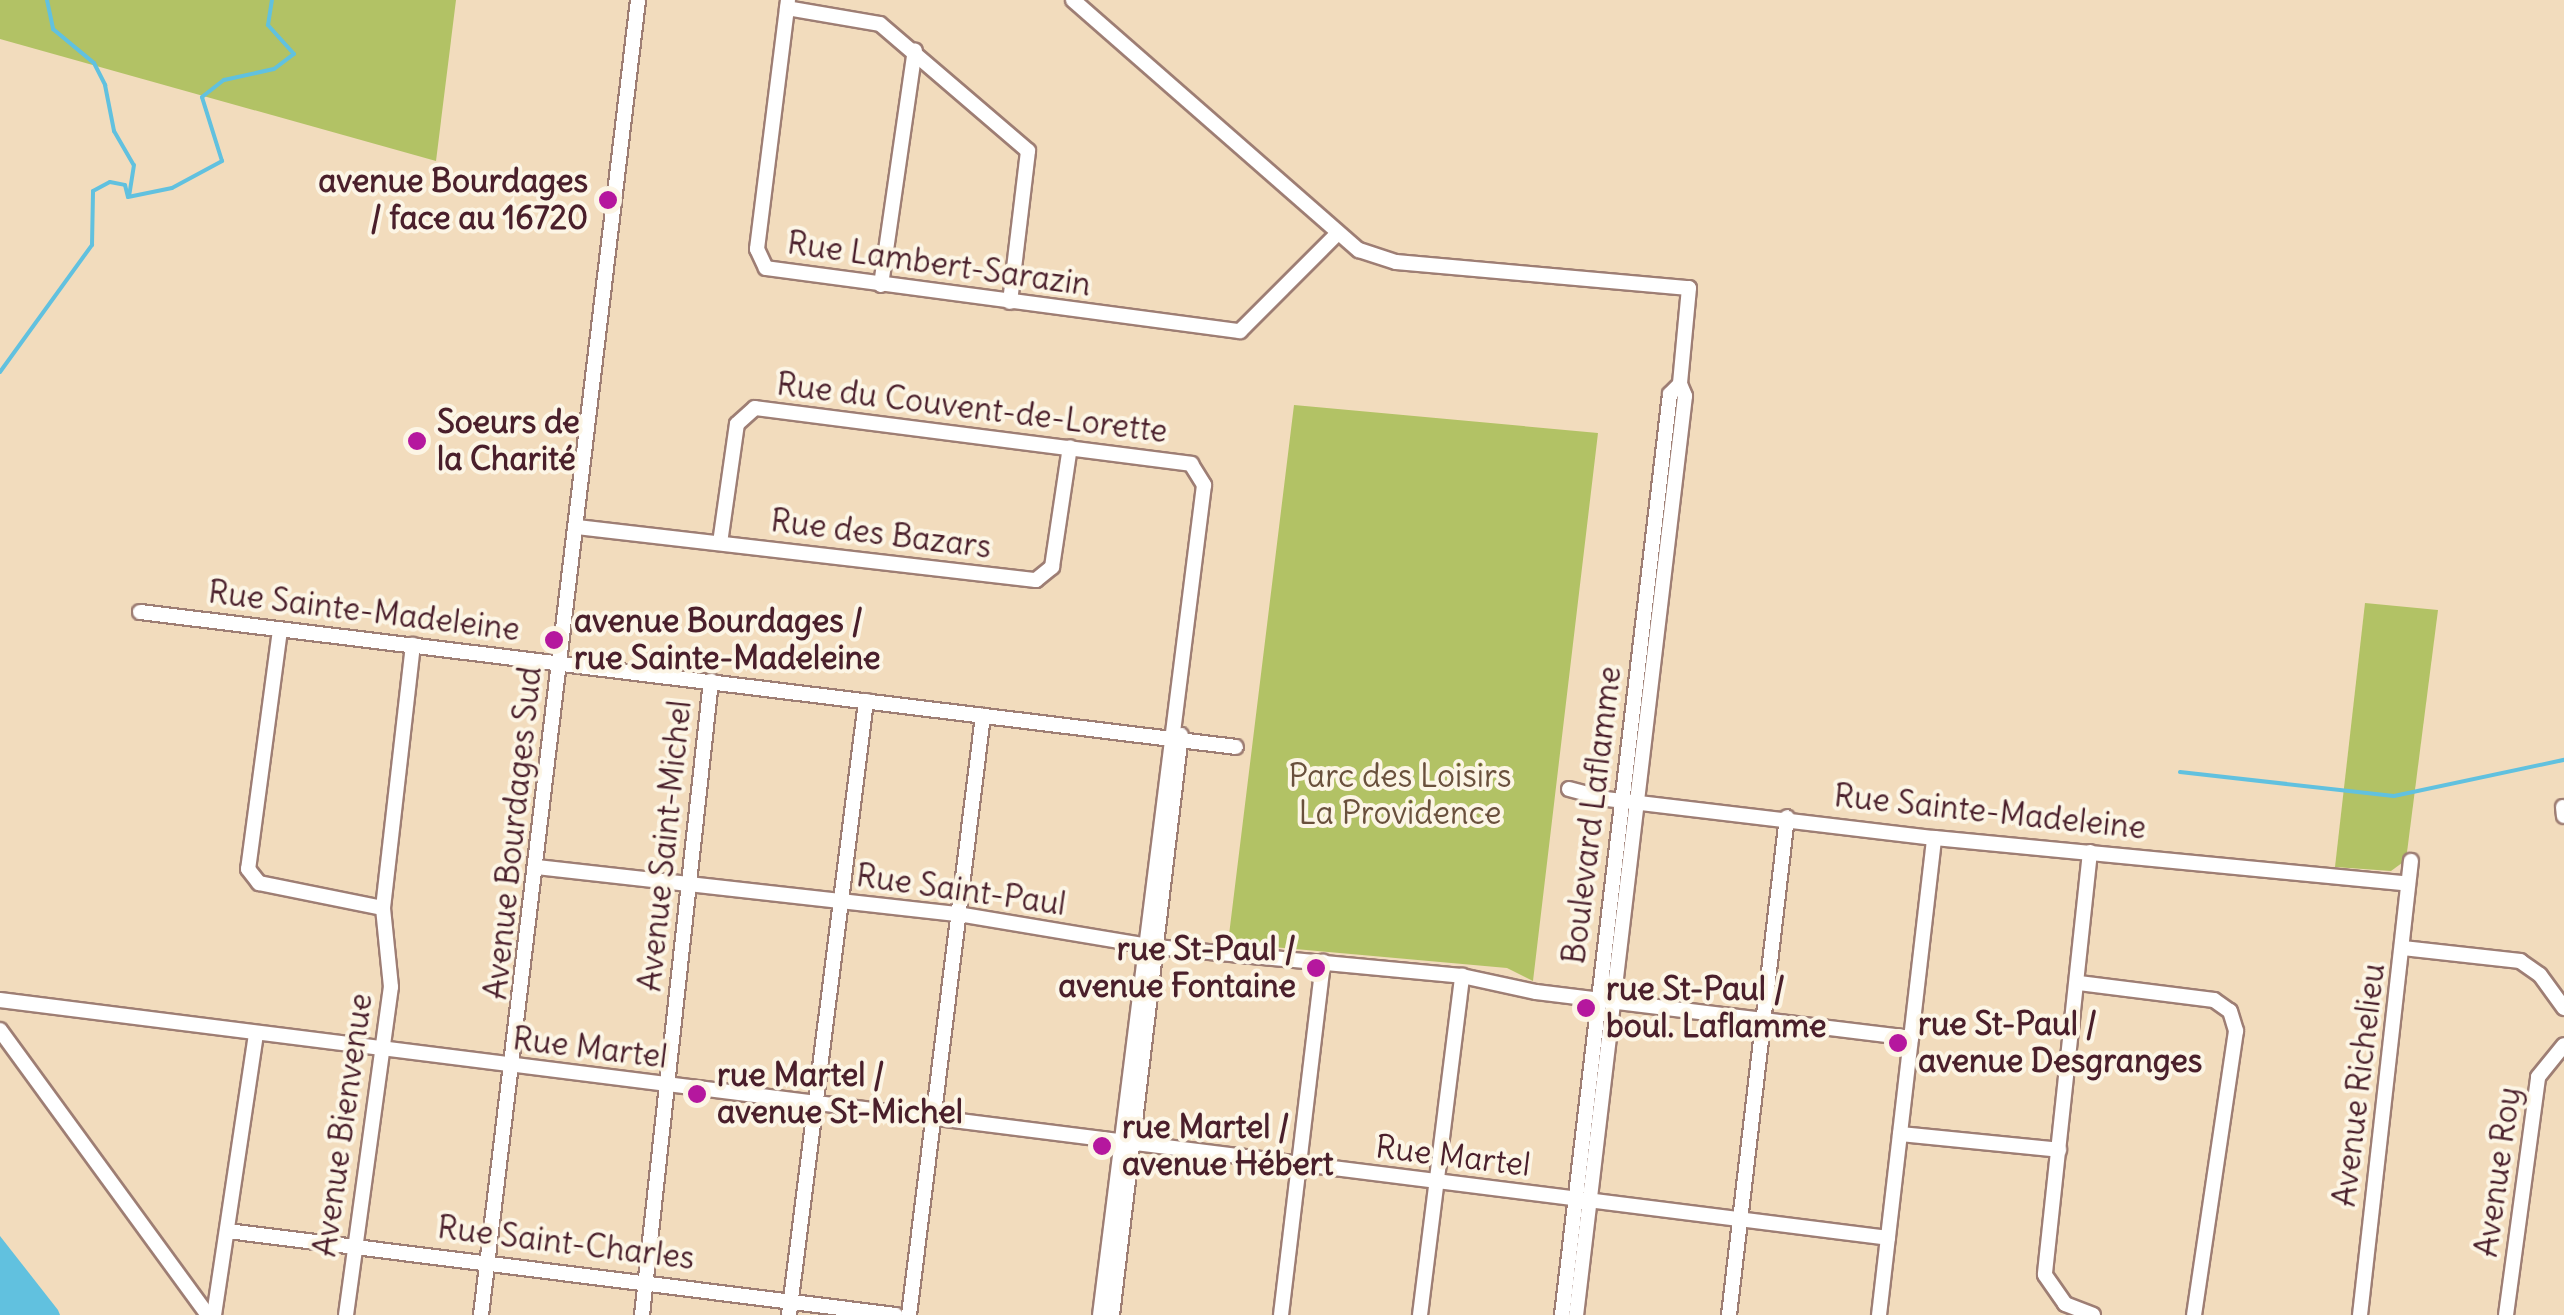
<!DOCTYPE html>
<meta charset="utf-8">
<style>
body{margin:0}
#map{position:relative;width:2564px;height:1315px;overflow:hidden;background:#f2dcbd;font-family:Delius,sans-serif}
div>[style]{position:absolute}
.green>*{inset:0;background:#b2c265}
.water>*{inset:0;background:#61c1df}
.stream>*{height:4px;margin:-2px;padding:0 2px;transform-origin:2px;border-radius:2px;background:#61c1df}
.roads{filter:drop-shadow(2px 0 #9e7e74) drop-shadow(-2px 0 #9e7e74) drop-shadow(0 2px #9e7e74) drop-shadow(0 -2px #9e7e74)}
.minor>*{height:14px;margin:-7px;padding:0 7px;transform-origin:7px;border-radius:7px;background:#fff}
.dots>*{width:28px;height:28px;translate:-50% -50%;box-sizing:border-box;border:5px solid #fcf5e5;border-radius:50%}
span{translate:-50% -50%;white-space:nowrap;text-align:center;line-height:1.15;-webkit-text-stroke:8px #fcf5e5;paint-order:stroke}
.poi-label{font-size:32px;color:#4a1f2b;font-weight:700}
.right{translate:-100% -50%;text-align:right}
.left{translate:0 -50%;text-align:left}
.street-label{font-size:32px;color:#4a1f2b}
.park-label{font-size:32px;color:#69503c}
</style>
<div id="map">
<div class="green">
<i style="clip-path:polygon(0 0,456px 0,436px 161px,0 39px)"></i>
<i style="clip-path:polygon(1294px 405px,1598px 433px,1533px 981px,1507px 968px,1228px 943px)"></i>
<i style="clip-path:polygon(2365px 603px,2438px 610px,2406px 860px,2391px 871px,2335px 867px)"></i>
</div>
<div class="water">
<i style="clip-path:polygon(0 1236px,58px 1310px,60px 1315px,0 1315px)"></i>
</div>
<div class="stream">
<i style="left:47px;top:0;width:30px;rotate:78deg"></i>
<i style="left:53px;top:29px;width:53px;rotate:39.7deg"></i>
<i style="left:94px;top:63px;width:25px;rotate:63deg"></i>
<i style="left:105px;top:85px;width:47px;rotate:78.9deg"></i>
<i style="left:114px;top:131px;width:39px;rotate:60deg"></i>
<i style="left:134px;top:165px;width:30px;rotate:99deg"></i>
<i style="left:0;top:372px;width:157px;rotate:-54.1deg"></i>
<i style="left:92px;top:245px;width:54px;rotate:-88.9deg"></i>
<i style="left:93px;top:191px;width:19px;rotate:-28deg"></i>
<i style="left:110px;top:182px;width:15px;rotate:11deg"></i>
<i style="left:125px;top:185px;width:12px;rotate:76deg"></i>
<i style="left:128px;top:197px;width:45px;rotate:-11.6deg"></i>
<i style="left:172px;top:188px;width:57px;rotate:-28.4deg"></i>
<i style="left:222px;top:161px;width:67px;rotate:-107.4deg"></i>
<i style="left:202px;top:97px;width:28px;rotate:-38deg"></i>
<i style="left:224px;top:80px;width:51px;rotate:-12.4deg"></i>
<i style="left:274px;top:69px;width:25px;rotate:-37deg"></i>
<i style="left:294px;top:54px;width:39px;rotate:-132deg"></i>
<i style="left:268px;top:25px;width:25px;rotate:-81deg"></i>
<i style="left:2180px;top:772px;width:215px;rotate:6.4deg"></i>
<i style="left:2394px;top:796px;width:174px;rotate:-12deg"></i>
</div>
<div class="roads">
<div class="minor">
<i style="left:788px;top:0;width:251px;rotate:97.1deg"></i>
<i style="left:757px;top:249px;width:21px;rotate:65deg"></i>
<i style="left:766px;top:268px;width:478px;rotate:7.6deg"></i>
<i style="left:1240px;top:331px;width:136px;rotate:-45deg"></i>
<i style="left:1073px;top:0;width:380px;rotate:41.2deg"></i>
<i style="left:1359px;top:250px;width:39px;rotate:18deg"></i>
<i style="left:1396px;top:262px;width:294px;rotate:5.1deg"></i>
<i style="left:1689px;top:288px;width:96px;rotate:95.4deg"></i>
<i style="left:1680px;top:384px;width:13px;rotate:67deg"></i>
<i style="left:1685px;top:396px;width:925px;rotate:96.76deg"></i>
<i style="left:787px;top:8px;width:94px;rotate:9.8deg"></i>
<i style="left:880px;top:24px;width:195px;rotate:40.6deg"></i>
<i style="left:1028px;top:151px;width:152px;rotate:96.8deg"></i>
<i style="left:881px;top:285px;width:237px;rotate:-81.8deg"></i>
<i style="left:577px;top:527px;width:462px;rotate:6.6deg"></i>
<i style="left:1036px;top:580px;width:21px;rotate:-39deg"></i>
<i style="left:1052px;top:567px;width:121px;rotate:-81.5deg"></i>
<i style="left:720px;top:543px;width:120px;rotate:-81.9deg"></i>
<i style="left:737px;top:424px;width:24px;rotate:-42deg"></i>
<i style="left:755px;top:408px;width:440px;rotate:7.3deg"></i>
<i style="left:1191px;top:464px;width:25px;rotate:58deg"></i>
<i style="left:1204px;top:485px;width:836px;rotate:97.14deg"></i>
<i style="left:140px;top:612px;width:1104px;rotate:7.02deg"></i>
<i style="left:280px;top:630px;width:241px;rotate:97.6deg"></i>
<i style="left:248px;top:869px;width:18px;rotate:52deg"></i>
<i style="left:259px;top:883px;width:126px;rotate:11.4deg"></i>
<i style="left:1569px;top:789px;width:38px;rotate:15deg"></i>
<i style="left:1606px;top:799px;width:330px;rotate:6.8deg"></i>
<i style="left:1934px;top:838px;width:476px;rotate:5.5deg"></i>
<i style="left:2563px;top:807px;width:9px;rotate:84deg"></i>
<i style="left:2090px;top:852px;width:425px;rotate:96.1deg"></i>
<i style="left:2045px;top:1275px;width:35px;rotate:55deg"></i>
<i style="left:2065px;top:1304px;width:30px;rotate:21deg"></i>
<i style="left:537px;top:867px;width:424px;rotate:6.4deg"></i>
<i style="left:958px;top:914px;width:201px;rotate:9.5deg"></i>
<i style="left:1156px;top:947px;width:307px;rotate:5.4deg"></i>
<i style="left:1462px;top:976px;width:76px;rotate:12.2deg"></i>
<i style="left:1536px;top:992px;width:378px;rotate:7deg"></i>
<i style="left:2403px;top:948px;width:118px;rotate:6.3deg"></i>
<i style="left:2520px;top:961px;width:24px;rotate:35deg"></i>
<i style="left:2540px;top:975px;width:41px;rotate:54deg"></i>
<i style="left:2079px;top:983px;width:136px;rotate:7.2deg"></i>
<i style="left:2214px;top:1000px;width:19px;rotate:35deg"></i>
<i style="left:2230px;top:1011px;width:21px;rotate:73deg"></i>
<i style="left:2236px;top:1031px;width:287px;rotate:98.4deg"></i>
<i style="left:0;top:1000px;width:1903px;rotate:7.18deg"></i>
<i style="left:0;top:1030px;width:353px;rotate:53.9deg"></i>
<i style="left:1900px;top:1134px;width:160px;rotate:5.7deg"></i>
<i style="left:228px;top:1231px;width:673px;rotate:7.17deg"></i>
<i style="left:214px;top:1315px;width:284px;rotate:-81.5deg"></i>
<i style="left:346px;top:1315px;width:331px;rotate:-82.2deg"></i>
<i style="left:391px;top:987px;width:79px;rotate:-95.8deg"></i>
<i style="left:383px;top:908px;width:265px;rotate:-83.5deg"></i>
<i style="left:481px;top:1315px;width:1324px;rotate:-83.19deg"></i>
<i style="left:642px;top:1315px;width:638px;rotate:-83.79deg"></i>
<i style="left:789px;top:1315px;width:619px;rotate:-82.85deg"></i>
<i style="left:909px;top:1315px;width:604px;rotate:-82.96deg"></i>
<i style="left:1112px;top:1315px;width:584px;rotate:-83.22deg"></i>
<i style="left:1281px;top:1315px;width:356px;rotate:-83.2deg"></i>
<i style="left:1420px;top:1315px;width:342px;rotate:-82.9deg"></i>
<i style="left:1562px;top:1315px;width:927px;rotate:-83.31deg"></i>
<i style="left:1670px;top:394px;width:14px;rotate:-45deg"></i>
<i style="left:1729px;top:1315px;width:501px;rotate:-83.36deg"></i>
<i style="left:1879px;top:1315px;width:480px;rotate:-83.4deg"></i>
<i style="left:2360px;top:1315px;width:457px;rotate:-83.6deg"></i>
<i style="left:2506px;top:1315px;width:240px;rotate:-82.3deg"></i>
<i style="left:2538px;top:1077px;width:41px;rotate:-50.9deg"></i>
</div>
</div>
<div class="dots">
<i style="left:608px;top:200px;background:#b5179e"></i>
<i style="left:417px;top:441px;background:#b5179e"></i>
<i style="left:554px;top:640px;background:#b5179e"></i>
<i style="left:1316px;top:968px;background:#b5179e"></i>
<i style="left:1586px;top:1008px;background:#b5179e"></i>
<i style="left:1898px;top:1043px;background:#b5179e"></i>
<i style="left:697px;top:1094px;background:#b5179e"></i>
<i style="left:1102px;top:1146px;background:#b5179e"></i>
</div>
<div class="poi-label">
<span class="right" style="left:588px;top:200px">avenue Bourdages<br>/ face au 16720</span>
<span class="left" style="left:437px;top:441px">Soeurs de<br>la Charité</span>
<span class="left" style="left:574px;top:640px">avenue Bourdages /<br>rue Sainte-Madeleine</span>
<span class="right" style="left:1296px;top:968px">rue St-Paul /<br>avenue Fontaine</span>
<span class="left" style="left:1606px;top:1008px">rue St-Paul /<br>boul. Laflamme</span>
<span class="left" style="left:1918px;top:1043px">rue St-Paul /<br>avenue Desgranges</span>
<span class="left" style="left:717px;top:1094px">rue Martel /<br>avenue St-Michel</span>
<span class="left" style="left:1122px;top:1146px">rue Martel /<br>avenue Hébert</span>
</div>
<div class="street-label">
<span style="left:939px;top:264px;rotate:8deg">Rue Lambert-Sarazin</span>
<span style="left:972px;top:408px;rotate:7deg">Rue du Couvent-de-Lorette</span>
<span style="left:881px;top:534px;rotate:7deg">Rue des Bazars</span>
<span style="left:364px;top:611px;rotate:7deg">Rue Sainte-Madeleine</span>
<span style="left:1990px;top:812px;rotate:6deg">Rue Sainte-Madeleine</span>
<span style="left:1592px;top:815px;rotate:-83deg">Boulevard Laflamme</span>
<span style="left:513px;top:833px;rotate:-84deg">Avenue Bourdages Sud</span>
<span style="left:665px;top:846px;rotate:-84deg">Avenue Saint-Michel</span>
<span style="left:961px;top:890px;rotate:8deg">Rue Saint-Paul</span>
<span style="left:590px;top:1048px;rotate:7deg">Rue Martel</span>
<span style="left:2359px;top:1085px;rotate:-83deg">Avenue Richelieu</span>
<span style="left:343px;top:1125px;rotate:-82deg">Avenue Bienvenue</span>
<span style="left:1453px;top:1156px;rotate:7deg">Rue Martel</span>
<span style="left:2498px;top:1172px;rotate:-82deg">Avenue Roy</span>
<span style="left:566px;top:1243px;rotate:7deg">Rue Saint-Charles</span>
</div>
<div class="park-label">
<span style="left:1400px;top:795px">Parc des Loisirs<br>La Providence</span>
</div>
</div>
